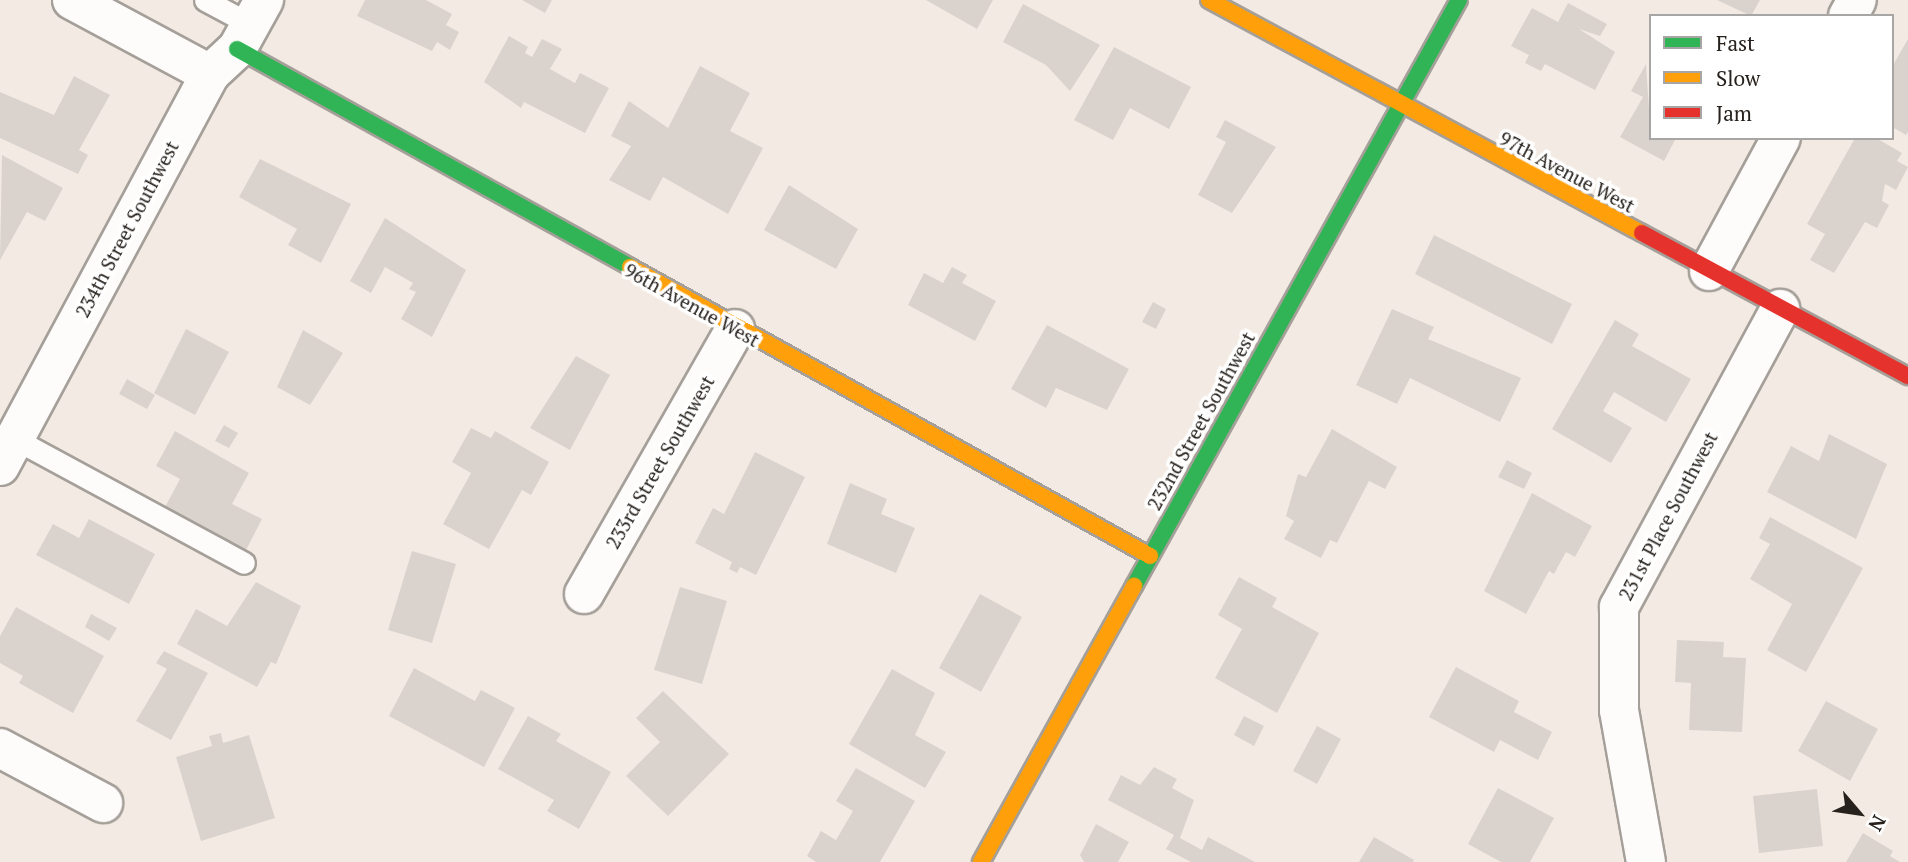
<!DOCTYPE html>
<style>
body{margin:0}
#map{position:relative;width:1908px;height:862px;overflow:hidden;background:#f3ebe3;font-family:"PT Serif",serif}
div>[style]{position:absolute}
.building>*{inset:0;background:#dad3cd}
.roads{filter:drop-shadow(2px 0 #a59f99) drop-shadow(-2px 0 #a59f99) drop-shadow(0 2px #a59f99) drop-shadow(0 -2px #a59f99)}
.lane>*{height:21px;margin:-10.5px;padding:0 10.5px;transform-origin:10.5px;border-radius:10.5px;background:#fdfcfb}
.street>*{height:38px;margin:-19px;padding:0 19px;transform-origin:19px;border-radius:19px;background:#fdfcfb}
.fast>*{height:16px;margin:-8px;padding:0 8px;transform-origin:8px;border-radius:8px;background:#30b455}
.slow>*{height:16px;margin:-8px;padding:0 8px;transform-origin:8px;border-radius:8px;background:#ff9f0a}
.jam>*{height:16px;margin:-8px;padding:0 8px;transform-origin:8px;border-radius:8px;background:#e5322d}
span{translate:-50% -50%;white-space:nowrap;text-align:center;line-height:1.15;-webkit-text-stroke:7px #fff;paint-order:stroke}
.street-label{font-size:19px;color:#26211c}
.legend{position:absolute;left:1649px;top:14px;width:245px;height:126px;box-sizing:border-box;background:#fff;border:2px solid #a8a6a4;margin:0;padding:9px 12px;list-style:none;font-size:21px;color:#26211c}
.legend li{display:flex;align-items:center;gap:14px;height:35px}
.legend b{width:35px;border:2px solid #a8a6a4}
.north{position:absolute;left:1824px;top:778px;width:70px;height:70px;-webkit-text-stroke:5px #fff;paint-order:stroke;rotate:119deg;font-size:19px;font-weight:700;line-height:28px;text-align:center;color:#26211c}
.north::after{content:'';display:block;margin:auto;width:24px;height:32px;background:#26211c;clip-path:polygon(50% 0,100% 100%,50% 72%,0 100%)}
</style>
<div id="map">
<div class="building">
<i style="clip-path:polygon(365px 0,426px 0,452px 14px,446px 25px,459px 32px,450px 50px,437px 42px,432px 51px,357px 16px)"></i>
<i style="clip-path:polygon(522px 0,552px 0,545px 13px)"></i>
<i style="clip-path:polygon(926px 0,993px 0,977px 29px)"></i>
<i style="clip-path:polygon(1717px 0,1760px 0,1751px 16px)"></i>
<i style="clip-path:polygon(1568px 3px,1607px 24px,1600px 36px,1579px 29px,1615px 52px,1595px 90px,1545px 64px,1541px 71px,1525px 63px,1529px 55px,1511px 46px,1532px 8px,1558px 22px)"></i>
<i style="clip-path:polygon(1023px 4px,1100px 45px,1070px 91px,1046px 65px,1003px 42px)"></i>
<i style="clip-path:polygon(509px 36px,528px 47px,525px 53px,532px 57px,542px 39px,562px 49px,550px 69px,575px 83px,580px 73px,609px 88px,585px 133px,524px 102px,521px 108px,484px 82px)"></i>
<i style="clip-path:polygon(1908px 39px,1908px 132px,1906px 135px,1892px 127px,1892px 67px)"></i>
<i style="clip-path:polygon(1114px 47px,1191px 87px,1169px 129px,1130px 108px,1113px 140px,1074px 120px)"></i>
<i style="clip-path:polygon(1646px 64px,1651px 138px,1676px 138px,1664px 161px,1620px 137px,1643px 97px,1631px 91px)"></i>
<i style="clip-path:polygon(700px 66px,750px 93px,730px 131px,763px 148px,728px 214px,663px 177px,650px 201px,609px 180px,631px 146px,611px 136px,629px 101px,668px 128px)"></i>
<i style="clip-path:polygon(74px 76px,110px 95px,79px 150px,88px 155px,78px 174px,0 138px,0 92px,54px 115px)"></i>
<i style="clip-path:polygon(1225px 120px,1276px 147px,1232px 213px,1198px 195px,1226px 142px,1216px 137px)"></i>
<i style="clip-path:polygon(1855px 138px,1876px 138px,1902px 153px,1897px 161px,1908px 167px,1896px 190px,1885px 184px,1882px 201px,1889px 205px,1877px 228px,1865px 222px,1834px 273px,1810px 260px,1825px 234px,1807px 224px)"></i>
<i style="clip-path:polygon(2px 155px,63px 188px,45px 221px,27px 212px,0 260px)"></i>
<i style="clip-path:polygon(260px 159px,351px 204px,321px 263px,288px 245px,297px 229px,239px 197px)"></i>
<i style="clip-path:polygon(789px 185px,858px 229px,836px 269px,764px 230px)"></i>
<i style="clip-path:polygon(385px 218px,466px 270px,432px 337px,401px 319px,416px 292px,409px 289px,413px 283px,385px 267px,371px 293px,350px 281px)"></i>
<i style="clip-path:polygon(1434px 235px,1572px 304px,1552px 344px,1415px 274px)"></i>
<i style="clip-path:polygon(952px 267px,967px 275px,962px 283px,996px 301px,975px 341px,908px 305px,924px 273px,943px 283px)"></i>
<i style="clip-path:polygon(1153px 302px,1166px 309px,1156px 329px,1142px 322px)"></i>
<i style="clip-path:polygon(1392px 309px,1434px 327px,1428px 339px,1521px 378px,1500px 422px,1410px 378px,1397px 404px,1356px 385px)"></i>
<i style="clip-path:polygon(1615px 320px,1639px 334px,1632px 346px,1691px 379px,1666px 422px,1614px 392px,1603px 411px,1632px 428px,1611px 463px,1552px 429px)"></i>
<i style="clip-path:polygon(1047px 325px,1129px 369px,1107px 410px,1056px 388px,1046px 408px,1011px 389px)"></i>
<i style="clip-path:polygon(186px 329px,229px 352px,195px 415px,154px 393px)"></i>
<i style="clip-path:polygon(303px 330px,343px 353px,310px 405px,277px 387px)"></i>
<i style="clip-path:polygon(576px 356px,610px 375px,570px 450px,530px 428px)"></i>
<i style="clip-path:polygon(127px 379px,155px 395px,147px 409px,119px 394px)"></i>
<i style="clip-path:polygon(224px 425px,238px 433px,229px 448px,215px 441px)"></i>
<i style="clip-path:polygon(471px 428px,491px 438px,495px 431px,549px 462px,531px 495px,522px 490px,489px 549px,443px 524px,471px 473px,452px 462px)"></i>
<i style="clip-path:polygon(1332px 429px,1397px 467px,1385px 489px,1369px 481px,1337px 543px,1330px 540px,1321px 558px,1284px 539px,1294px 521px,1286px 516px,1298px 474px,1306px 477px)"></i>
<i style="clip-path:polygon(175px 431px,249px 473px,232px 504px,262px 519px,245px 552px,165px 507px,180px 479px,156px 466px)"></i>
<i style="clip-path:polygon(1829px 434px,1887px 464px,1856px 539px,1767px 492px,1791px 446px,1819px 461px)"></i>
<i style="clip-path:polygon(755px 452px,805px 477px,756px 575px,740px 567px,737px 573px,729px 569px,732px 562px,695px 543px,713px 508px,724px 514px)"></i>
<i style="clip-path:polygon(1507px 460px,1532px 473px,1524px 489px,1498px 477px)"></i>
<i style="clip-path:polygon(850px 483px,887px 499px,881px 514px,915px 528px,896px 573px,827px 544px)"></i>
<i style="clip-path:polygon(1532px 493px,1592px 526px,1575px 557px,1566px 552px,1554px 574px,1549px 571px,1526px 614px,1484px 591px)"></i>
<i style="clip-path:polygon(1770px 517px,1863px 568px,1806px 672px,1767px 650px,1792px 604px,1750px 579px,1770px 544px,1759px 538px)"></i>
<i style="clip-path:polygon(89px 519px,155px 554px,129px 604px,36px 555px,53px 524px,79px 538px)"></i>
<i style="clip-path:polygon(412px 551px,456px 564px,432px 643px,388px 630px)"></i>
<i style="clip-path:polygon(1239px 577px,1277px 598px,1272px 607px,1319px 633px,1277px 713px,1215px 678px,1242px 629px,1218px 615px)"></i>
<i style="clip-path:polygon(256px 582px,301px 606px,276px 664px,271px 662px,257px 687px,177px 644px,196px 609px,227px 626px)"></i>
<i style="clip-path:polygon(680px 587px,727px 601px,702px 684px,654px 670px)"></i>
<i style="clip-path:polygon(980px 594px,1022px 617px,981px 692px,939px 668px)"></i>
<i style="clip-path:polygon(16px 607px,104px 656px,73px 713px,19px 683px,23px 676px,0 663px,0 636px)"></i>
<i style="clip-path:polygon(91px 614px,117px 628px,109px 641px,85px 627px)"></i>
<i style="clip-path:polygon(1677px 640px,1724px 642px,1723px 657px,1746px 658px,1742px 732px,1689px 730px,1691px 683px,1675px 682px)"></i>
<i style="clip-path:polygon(164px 651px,208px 673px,171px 740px,136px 721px,167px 669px,156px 663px)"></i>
<i style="clip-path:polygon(1456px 667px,1519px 701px,1514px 712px,1552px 732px,1538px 760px,1500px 740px,1494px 752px,1429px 717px)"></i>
<i style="clip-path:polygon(414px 668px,475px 701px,481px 690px,515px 708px,484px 767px,389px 716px)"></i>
<i style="clip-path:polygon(892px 669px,935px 693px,915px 735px,946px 752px,925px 788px,849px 744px)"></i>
<i style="clip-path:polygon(663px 691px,729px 754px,668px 816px,626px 776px,660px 742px,636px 718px)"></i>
<i style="clip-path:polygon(1826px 701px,1878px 729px,1850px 781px,1798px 751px)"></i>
<i style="clip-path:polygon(528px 716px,561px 734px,556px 741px,611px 772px,579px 829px,547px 811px,554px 800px,498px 769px)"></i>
<i style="clip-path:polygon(1244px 716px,1264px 726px,1254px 746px,1234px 735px)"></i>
<i style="clip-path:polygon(1317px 726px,1341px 739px,1317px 784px,1293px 771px)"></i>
<i style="clip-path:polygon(221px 733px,223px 743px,249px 735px,275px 818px,201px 841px,176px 757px,212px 746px,209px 736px)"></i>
<i style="clip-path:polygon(1154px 767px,1177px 779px,1172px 788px,1194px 800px,1180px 838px,1202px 850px,1208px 837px,1255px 862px,1191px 862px,1166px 849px,1174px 835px,1108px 800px,1121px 775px,1140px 785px)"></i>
<i style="clip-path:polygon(856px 768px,915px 801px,880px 862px,816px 862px,807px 856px,821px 831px,836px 840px,853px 811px,836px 801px)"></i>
<i style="clip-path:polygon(1498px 788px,1554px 818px,1530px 862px,1501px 862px,1468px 844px)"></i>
<i style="clip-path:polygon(1817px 789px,1823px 846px,1759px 853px,1753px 796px)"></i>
<i style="clip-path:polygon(1096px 824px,1129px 842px,1118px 862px,1084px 862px,1080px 855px)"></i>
<i style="clip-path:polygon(1863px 833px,1893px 851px,1890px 856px,1900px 862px,1846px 862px)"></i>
<i style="clip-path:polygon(1374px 837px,1414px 860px,1413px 862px,1359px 862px)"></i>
</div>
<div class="roads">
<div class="lane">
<i style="left:205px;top:0;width:51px;rotate:28.1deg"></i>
<i style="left:15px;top:439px;width:260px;rotate:28.4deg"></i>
</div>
<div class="street">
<i style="left:72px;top:0;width:157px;rotate:28.2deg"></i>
<i style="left:1848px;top:16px;width:18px;rotate:-61deg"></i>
<i style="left:1709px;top:271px;width:151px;rotate:-61.6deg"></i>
<i style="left:0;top:466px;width:445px;rotate:-61.8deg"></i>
<i style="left:210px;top:74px;width:37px;rotate:-43deg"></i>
<i style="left:237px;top:49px;width:56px;rotate:-61.1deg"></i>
<i style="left:584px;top:594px;width:305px;rotate:-60.3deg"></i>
<i style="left:0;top:748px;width:117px;rotate:28.1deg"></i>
<i style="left:1646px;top:862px;width:154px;rotate:-100.1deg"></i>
<i style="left:1619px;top:710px;width:103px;rotate:-90deg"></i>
<i style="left:1619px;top:607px;width:339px;rotate:-61.6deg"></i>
</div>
<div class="fast">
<i style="left:237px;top:49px;width:449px;rotate:29deg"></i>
<i style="left:1134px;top:586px;width:670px;rotate:-60.99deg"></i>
</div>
<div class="slow">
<i style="left:1209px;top:0;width:492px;rotate:28.3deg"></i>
<i style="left:630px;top:267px;width:595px;rotate:29.06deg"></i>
<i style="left:981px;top:862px;width:316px;rotate:-61deg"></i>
</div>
<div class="jam">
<i style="left:1642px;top:233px;width:302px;rotate:28.3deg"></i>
</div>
</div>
<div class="street-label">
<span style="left:1567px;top:172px;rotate:28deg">97th Avenue West</span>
<span style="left:127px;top:229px;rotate:-62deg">234th Street Southwest</span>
<span style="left:692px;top:305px;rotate:29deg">96th Avenue West</span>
<span style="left:1201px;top:421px;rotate:-61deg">232nd Street Southwest</span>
<span style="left:660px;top:462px;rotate:-60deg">233rd Street Southwest</span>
<span style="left:1668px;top:516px;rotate:-62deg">231st Place Southwest</span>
</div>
<ul class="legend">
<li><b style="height:9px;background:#30b455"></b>Fast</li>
<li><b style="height:9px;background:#ff9f0a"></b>Slow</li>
<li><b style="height:9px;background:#e5322d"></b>Jam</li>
</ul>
<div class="north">N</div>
</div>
